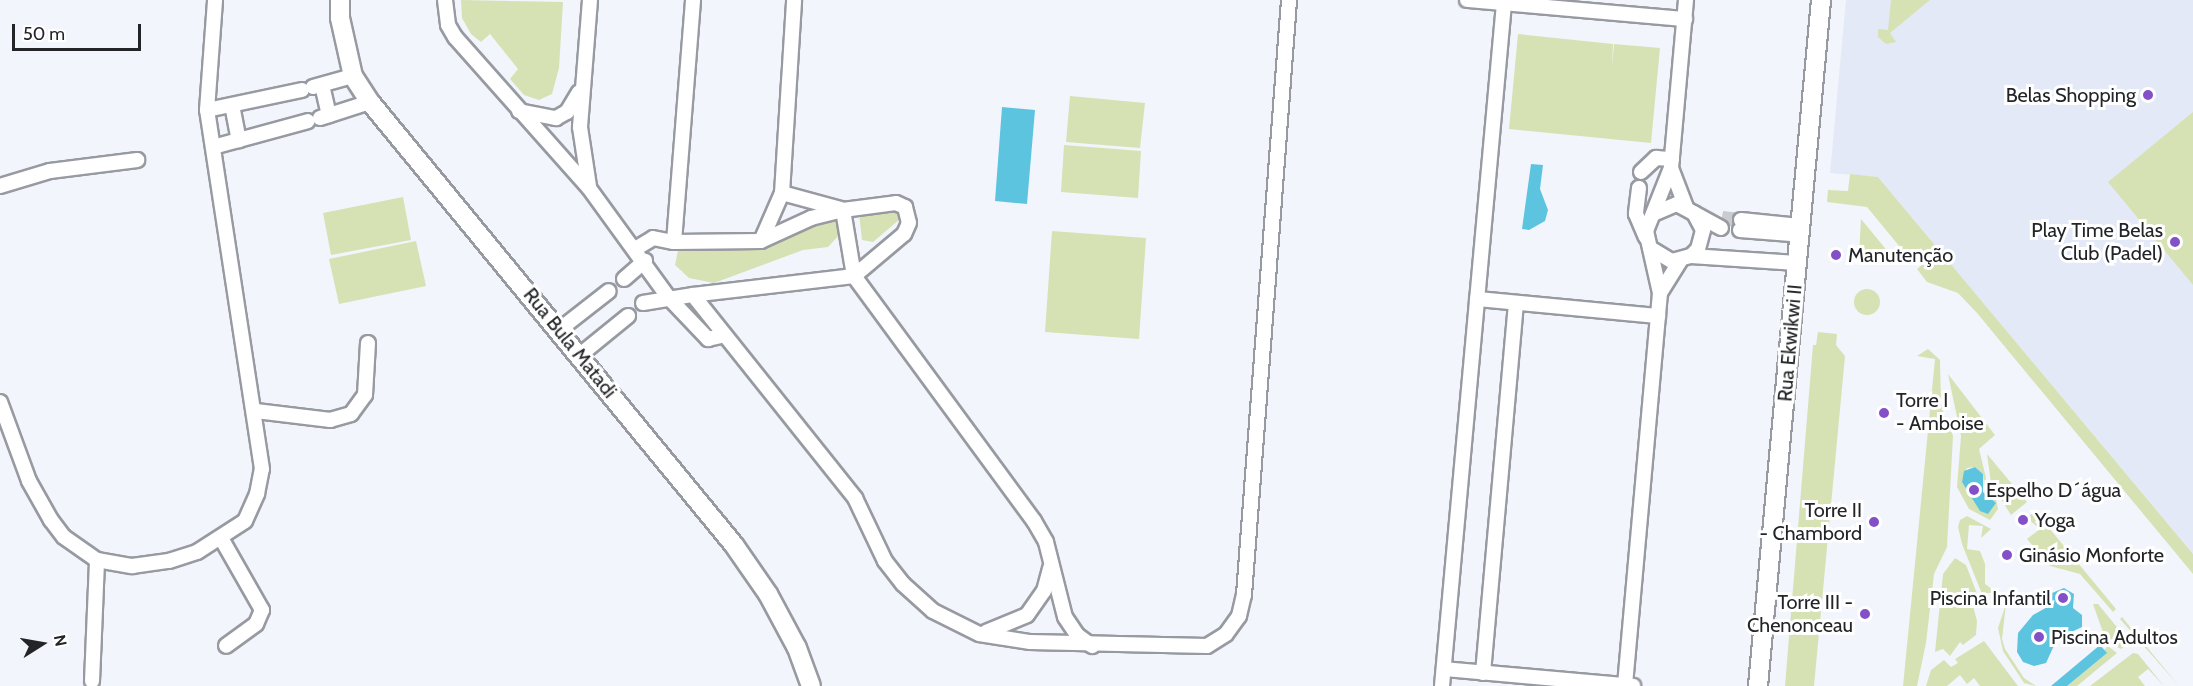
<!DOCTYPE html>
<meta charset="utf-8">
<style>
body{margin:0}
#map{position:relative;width:2193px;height:686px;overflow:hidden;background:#f2f5fc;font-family:Cabin,sans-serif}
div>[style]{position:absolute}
.built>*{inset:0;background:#e3e9f7}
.green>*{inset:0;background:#d6e2b4}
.round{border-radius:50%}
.water>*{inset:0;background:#5dc4df}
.minor-tunnel>*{height:14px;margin-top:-7px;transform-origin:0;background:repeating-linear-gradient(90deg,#c9cbd1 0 14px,transparent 0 21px)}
.roads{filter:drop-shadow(2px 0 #979aa1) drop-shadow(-2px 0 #979aa1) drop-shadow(0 2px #979aa1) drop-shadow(0 -2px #979aa1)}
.minor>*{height:14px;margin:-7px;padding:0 7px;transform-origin:7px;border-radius:7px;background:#fff}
.tertiary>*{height:18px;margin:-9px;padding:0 9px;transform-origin:9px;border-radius:9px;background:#fff}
.dots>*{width:16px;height:16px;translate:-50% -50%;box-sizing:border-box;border:3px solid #fff;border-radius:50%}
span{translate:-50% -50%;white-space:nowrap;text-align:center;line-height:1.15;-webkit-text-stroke:6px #fff;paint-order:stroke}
.poi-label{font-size:20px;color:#232427}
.right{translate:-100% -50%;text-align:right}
.left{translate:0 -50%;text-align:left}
.street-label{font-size:20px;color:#232427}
.north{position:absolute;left:12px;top:614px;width:60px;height:60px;-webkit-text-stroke:4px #fff;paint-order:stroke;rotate:79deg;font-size:16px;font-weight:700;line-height:24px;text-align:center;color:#232427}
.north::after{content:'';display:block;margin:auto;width:21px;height:27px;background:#232427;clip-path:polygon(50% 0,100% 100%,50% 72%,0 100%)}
.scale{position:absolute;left:12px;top:24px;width:129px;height:27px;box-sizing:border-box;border:3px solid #232427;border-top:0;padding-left:8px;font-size:18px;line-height:21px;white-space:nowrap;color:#232427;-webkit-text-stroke:4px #fff;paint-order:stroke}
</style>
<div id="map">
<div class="built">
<i style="clip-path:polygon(1846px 0,2193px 0,2193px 554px,1878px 177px,1830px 173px)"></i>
</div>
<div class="green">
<i style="clip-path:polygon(461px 0,563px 2px,559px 68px,552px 94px,539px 100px,524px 95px,510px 79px,518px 69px,490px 34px,481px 42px,471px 34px,462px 18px)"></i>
<i style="clip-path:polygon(1891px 0,1930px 0,1890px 33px,1896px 42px,1886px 44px,1878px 37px,1878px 29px,1888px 30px)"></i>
<i style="clip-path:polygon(1518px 34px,1613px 44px,1612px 66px,1614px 44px,1660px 48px,1651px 143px,1509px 129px)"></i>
<i style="clip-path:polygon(1070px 96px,1145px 103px,1140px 148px,1066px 142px)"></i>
<i style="clip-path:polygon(2193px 112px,2193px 285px,2108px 182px)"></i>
<i style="clip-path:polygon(1064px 145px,1141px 151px,1138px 198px,1061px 192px)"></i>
<i style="clip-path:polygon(1850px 174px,1878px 177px,2193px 554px,2193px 574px,1977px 313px,1958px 293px,1927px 282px,1917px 269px,1929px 259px,1921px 248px,1909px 258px,1867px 207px,1827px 202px,1828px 190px,1848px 191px)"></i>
<i style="clip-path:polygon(403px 197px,411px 240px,331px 255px,323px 213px)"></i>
<i style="clip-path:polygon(817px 207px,824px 207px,840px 220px,841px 233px,828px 247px,803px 250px,714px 283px,689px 278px,675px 265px,679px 246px,741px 247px,793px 225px)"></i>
<i style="clip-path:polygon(898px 207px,900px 219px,873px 242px,862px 240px,859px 213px)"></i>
<i style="clip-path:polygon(1861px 219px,1894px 259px,1859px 257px)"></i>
<i style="clip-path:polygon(1052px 231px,1146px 238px,1139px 339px,1045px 332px)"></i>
<i style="clip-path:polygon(416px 241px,426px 286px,339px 304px,329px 259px)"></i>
<i class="round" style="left:1854px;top:289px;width:26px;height:26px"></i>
<i style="clip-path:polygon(1818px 332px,1837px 334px,1836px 345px,1845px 356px,1814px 686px,1785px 686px,1813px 345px,1816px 345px)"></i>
<i style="clip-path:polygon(1928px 349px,1940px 360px,1941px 405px,1953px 436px,1947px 547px,1934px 574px,1926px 643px,1917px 686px,1903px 686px,1935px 359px,1917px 356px)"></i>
<i style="clip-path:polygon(1948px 374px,1995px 435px,1979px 449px,1986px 478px,1984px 486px,1983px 474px,1975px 467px,1967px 468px,1962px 482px,1977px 502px,1990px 497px,1985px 494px,1984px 490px,1996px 499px,1998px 509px,1990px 520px,1969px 509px,1957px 487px,1961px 436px)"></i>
<i style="clip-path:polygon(1987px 454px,2027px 502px,2011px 515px,1991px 483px)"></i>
<i style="clip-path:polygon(2035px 511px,2116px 609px,2113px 612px,2080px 574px,2050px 566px,2027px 539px,2040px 529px,2027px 518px)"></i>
<i style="clip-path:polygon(1967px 516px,1991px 529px,1981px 538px,1983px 526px,1969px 525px,1967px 549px,1980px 551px,1985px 564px,1985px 584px,1996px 592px,1982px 594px,1962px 544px,1958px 527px,1960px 520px)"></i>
<i style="clip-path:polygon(1955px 558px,1966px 565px,1978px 596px,1973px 606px,1977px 621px,1976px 635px,1963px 645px,1960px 642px,1950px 656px,1943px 649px,1935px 652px,1943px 574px)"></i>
<i style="clip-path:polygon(2006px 604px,2002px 639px,2005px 649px,2024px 678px,2036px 686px,2024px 683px,2003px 651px,1998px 628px)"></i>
<i style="clip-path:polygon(2093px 604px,2098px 604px,2125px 637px,2126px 645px,2121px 649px,2106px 641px)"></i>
<i style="clip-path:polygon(2122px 617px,2179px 686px,2120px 619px)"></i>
<i style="clip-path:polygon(1984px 641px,2018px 686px,1980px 686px,1974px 678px,1967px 684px,1960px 675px,1947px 686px,1926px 686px,1931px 670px,1944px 660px,1951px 667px,1958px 663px,1955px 659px)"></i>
<i style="clip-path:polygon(2108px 646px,2117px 653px,2077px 686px,2067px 686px,2106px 653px,2104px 650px)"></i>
<i style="clip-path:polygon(2133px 653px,2138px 654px,2164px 686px,2148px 669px,2138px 677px,2145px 686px,2090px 686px)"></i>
</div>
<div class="water">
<i style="clip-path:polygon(1002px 107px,1035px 110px,1027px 204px,995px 201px)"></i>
<i style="clip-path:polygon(1531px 164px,1543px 165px,1540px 189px,1548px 210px,1545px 221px,1529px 230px,1522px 229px)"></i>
<i style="clip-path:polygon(1975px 467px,1983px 474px,1983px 492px,1996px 503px,1988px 514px,1980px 511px,1962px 482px,1964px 471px)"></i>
<i style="clip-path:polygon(2064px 588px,2074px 594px,2073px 608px,2082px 615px,2082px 627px,2057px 639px,2046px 663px,2034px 666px,2023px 662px,2017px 652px,2018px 633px,2033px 615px,2051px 605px,2052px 593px)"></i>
<i style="clip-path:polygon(2100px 645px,2107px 653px,2067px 686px,2051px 686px)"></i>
</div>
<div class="minor-tunnel">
<i style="left:1722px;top:218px;width:19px;rotate:6deg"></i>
</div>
<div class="roads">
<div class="minor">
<i style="left:445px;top:0;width:25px;rotate:83deg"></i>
<i style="left:448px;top:25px;width:14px;rotate:60deg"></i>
<i style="left:455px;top:37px;width:202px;rotate:48.4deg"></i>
<i style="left:589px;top:188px;width:136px;rotate:54deg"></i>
<i style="left:669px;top:298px;width:57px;rotate:46.4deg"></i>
<i style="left:708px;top:339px;width:17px;rotate:-13deg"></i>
<i style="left:1467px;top:0;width:219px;rotate:5deg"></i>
<i style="left:322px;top:85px;width:31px;rotate:77deg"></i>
<i style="left:313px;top:87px;width:41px;rotate:-15.4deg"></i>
<i style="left:232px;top:105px;width:36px;rotate:79deg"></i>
<i style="left:207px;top:110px;width:97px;rotate:-11.9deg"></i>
<i style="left:519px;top:111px;width:38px;rotate:11deg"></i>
<i style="left:556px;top:118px;width:13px;rotate:-29deg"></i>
<i style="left:567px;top:112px;width:23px;rotate:-59deg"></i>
<i style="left:320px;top:118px;width:52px;rotate:-17.7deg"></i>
<i style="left:213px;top:147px;width:98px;rotate:-15.3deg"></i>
<i style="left:1671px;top:168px;width:42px;rotate:69deg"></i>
<i style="left:1641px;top:172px;width:21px;rotate:-43deg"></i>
<i style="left:1656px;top:158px;width:16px;rotate:4deg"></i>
<i style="left:0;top:186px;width:52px;rotate:-16.7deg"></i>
<i style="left:50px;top:171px;width:88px;rotate:-7.2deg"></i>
<i style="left:589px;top:186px;width:60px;rotate:-98.7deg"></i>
<i style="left:580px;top:127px;width:127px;rotate:-85.5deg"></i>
<i style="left:1639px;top:188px;width:26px;rotate:97deg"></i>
<i style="left:1636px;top:214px;width:25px;rotate:67deg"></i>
<i style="left:782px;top:193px;width:61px;rotate:15.2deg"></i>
<i style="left:843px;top:210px;width:67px;rotate:80.5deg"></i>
<i style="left:854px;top:276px;width:304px;rotate:53.7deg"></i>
<i style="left:1034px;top:521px;width:24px;rotate:60deg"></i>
<i style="left:1046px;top:542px;width:77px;rotate:75.8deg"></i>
<i style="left:1065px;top:617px;width:22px;rotate:56deg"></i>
<i style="left:1077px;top:635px;width:19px;rotate:36deg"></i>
<i style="left:1653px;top:214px;width:26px;rotate:-23deg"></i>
<i style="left:1677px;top:204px;width:50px;rotate:28.6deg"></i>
<i style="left:1741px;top:220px;width:59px;rotate:5.8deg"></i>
<i style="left:1740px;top:230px;width:51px;rotate:4.5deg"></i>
<i style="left:761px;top:241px;width:52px;rotate:-66.4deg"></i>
<i style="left:782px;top:193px;width:193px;rotate:-86.4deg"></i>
<i style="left:674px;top:242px;width:243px;rotate:-85.5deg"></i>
<i style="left:1650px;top:248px;width:26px;rotate:31deg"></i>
<i style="left:1672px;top:261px;width:20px;rotate:-15deg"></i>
<i style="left:1691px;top:256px;width:10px;rotate:-45deg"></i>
<i style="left:1698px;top:249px;width:20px;rotate:-75deg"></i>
<i style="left:1703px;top:230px;width:19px;rotate:-118deg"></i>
<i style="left:635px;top:249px;width:21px;rotate:-31deg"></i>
<i style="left:653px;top:238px;width:21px;rotate:11deg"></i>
<i style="left:674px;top:242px;width:87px;rotate:-0.7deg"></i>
<i style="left:761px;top:241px;width:55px;rotate:-24.7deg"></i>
<i style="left:811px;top:218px;width:33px;rotate:-14deg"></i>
<i style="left:843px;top:210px;width:53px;rotate:-7.5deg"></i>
<i style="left:896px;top:203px;width:10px;rotate:24deg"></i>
<i style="left:905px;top:207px;width:16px;rotate:76deg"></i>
<i style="left:909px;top:223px;width:12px;rotate:114deg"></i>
<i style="left:904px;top:234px;width:65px;rotate:140deg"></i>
<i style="left:854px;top:276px;width:162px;rotate:173.3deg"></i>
<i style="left:1691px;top:256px;width:106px;rotate:3.8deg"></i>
<i style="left:624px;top:279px;width:28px;rotate:-41deg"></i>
<i style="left:1660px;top:293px;width:38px;rotate:-58deg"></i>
<i style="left:1477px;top:299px;width:182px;rotate:5.4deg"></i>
<i style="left:643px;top:303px;width:51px;rotate:-9.1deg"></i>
<i style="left:693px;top:295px;width:260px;rotate:51.4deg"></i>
<i style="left:855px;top:498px;width:70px;rotate:64.5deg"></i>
<i style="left:885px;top:561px;width:29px;rotate:52deg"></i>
<i style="left:903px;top:584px;width:40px;rotate:42deg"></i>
<i style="left:933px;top:611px;width:51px;rotate:26.6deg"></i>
<i style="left:979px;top:634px;width:52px;rotate:8.9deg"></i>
<i style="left:1030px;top:642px;width:177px;rotate:1.3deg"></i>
<i style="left:1207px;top:646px;width:22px;rotate:-32deg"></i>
<i style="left:1226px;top:634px;width:22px;rotate:-54deg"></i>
<i style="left:1239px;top:616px;width:22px;rotate:-77deg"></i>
<i style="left:1244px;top:595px;width:597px;rotate:-85.67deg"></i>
<i style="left:559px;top:330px;width:63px;rotate:-38deg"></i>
<i style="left:580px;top:355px;width:62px;rotate:-39.1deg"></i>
<i style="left:0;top:402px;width:84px;rotate:69.8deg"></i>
<i style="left:29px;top:481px;width:45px;rotate:60.6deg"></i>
<i style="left:51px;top:520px;width:21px;rotate:53deg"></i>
<i style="left:64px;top:537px;width:40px;rotate:34.9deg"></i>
<i style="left:97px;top:560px;width:36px;rotate:10deg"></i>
<i style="left:132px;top:566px;width:37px;rotate:-8deg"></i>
<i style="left:169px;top:561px;width:29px;rotate:-18deg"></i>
<i style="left:197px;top:552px;width:57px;rotate:-32.9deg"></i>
<i style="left:245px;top:521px;width:30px;rotate:-66deg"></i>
<i style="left:257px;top:494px;width:25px;rotate:-79deg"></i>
<i style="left:262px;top:469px;width:363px;rotate:-98.7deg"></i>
<i style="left:207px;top:110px;width:110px;rotate:-85.8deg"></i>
<i style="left:256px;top:411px;width:75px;rotate:6.9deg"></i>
<i style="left:330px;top:420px;width:22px;rotate:-16deg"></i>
<i style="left:351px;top:414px;width:24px;rotate:-54deg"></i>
<i style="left:365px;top:395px;width:52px;rotate:-86.7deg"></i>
<i style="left:221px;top:538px;width:83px;rotate:60.3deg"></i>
<i style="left:262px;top:610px;width:15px;rotate:113deg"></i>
<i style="left:256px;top:624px;width:37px;rotate:144deg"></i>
<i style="left:986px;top:632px;width:44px;rotate:-22.5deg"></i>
<i style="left:1027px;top:615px;width:29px;rotate:-55deg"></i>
<i style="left:1044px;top:591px;width:24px;rotate:-75deg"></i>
<i style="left:1444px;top:669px;width:190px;rotate:5.1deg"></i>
<i style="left:1483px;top:673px;width:371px;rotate:-84.9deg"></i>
<i style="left:92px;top:681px;width:121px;rotate:-87.6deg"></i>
<i style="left:1625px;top:685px;width:394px;rotate:-84.9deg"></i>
<i style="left:1660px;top:293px;width:64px;rotate:-102.7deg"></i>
<i style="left:1646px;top:231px;width:68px;rotate:-68.4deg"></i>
<i style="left:1671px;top:168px;width:169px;rotate:-84.9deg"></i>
<i style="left:1442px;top:686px;width:686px;rotate:-84.81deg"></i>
</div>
<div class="tertiary">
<i style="left:340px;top:0;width:18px;rotate:90deg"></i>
<i style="left:340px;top:18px;width:59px;rotate:77.4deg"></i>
<i style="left:353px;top:76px;width:31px;rotate:57deg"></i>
<i style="left:370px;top:102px;width:573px;rotate:50.59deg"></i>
<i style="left:734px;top:545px;width:60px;rotate:55.2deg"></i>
<i style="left:768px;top:594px;width:61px;rotate:61.8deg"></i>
<i style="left:797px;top:648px;width:40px;rotate:69.8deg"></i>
<i style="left:1758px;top:686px;width:689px;rotate:-84.75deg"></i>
</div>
</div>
<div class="dots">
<i style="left:2148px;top:95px;background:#8350c8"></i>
<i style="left:2175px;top:242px;background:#8350c8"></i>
<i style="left:1836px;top:255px;background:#8350c8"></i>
<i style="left:1884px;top:413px;background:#8350c8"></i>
<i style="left:1974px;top:490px;background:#8350c8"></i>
<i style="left:2023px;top:520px;background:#8350c8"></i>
<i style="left:1874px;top:522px;background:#8350c8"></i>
<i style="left:2007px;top:555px;background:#8350c8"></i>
<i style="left:2063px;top:598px;background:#8350c8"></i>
<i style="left:1865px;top:614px;background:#8350c8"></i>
<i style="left:2039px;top:637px;background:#8350c8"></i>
</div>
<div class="poi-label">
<span class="right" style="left:2136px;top:95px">Belas Shopping</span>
<span class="right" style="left:2163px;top:242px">Play Time Belas<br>Club (Padel)</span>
<span class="left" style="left:1848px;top:255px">Manutenção</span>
<span class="left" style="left:1896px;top:412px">Torre I<br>- Amboise</span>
<span class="left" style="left:1986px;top:490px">Espelho D´água</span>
<span class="right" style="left:1862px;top:522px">Torre II<br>- Chambord</span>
<span class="left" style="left:2035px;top:520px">Yoga</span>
<span class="left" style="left:2019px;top:555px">Ginásio Monforte</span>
<span class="right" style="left:2051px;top:598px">Piscina Infantil</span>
<span class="right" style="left:1853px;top:614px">Torre III -<br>Chenonceau</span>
<span class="left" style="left:2051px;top:637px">Piscina Adultos</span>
</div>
<div class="street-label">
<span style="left:570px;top:343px;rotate:51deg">Rua Bula Matadi</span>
<span style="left:1790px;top:343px;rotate:-85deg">Rua Ekwikwi II</span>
</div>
<div class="north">N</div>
<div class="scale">50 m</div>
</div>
